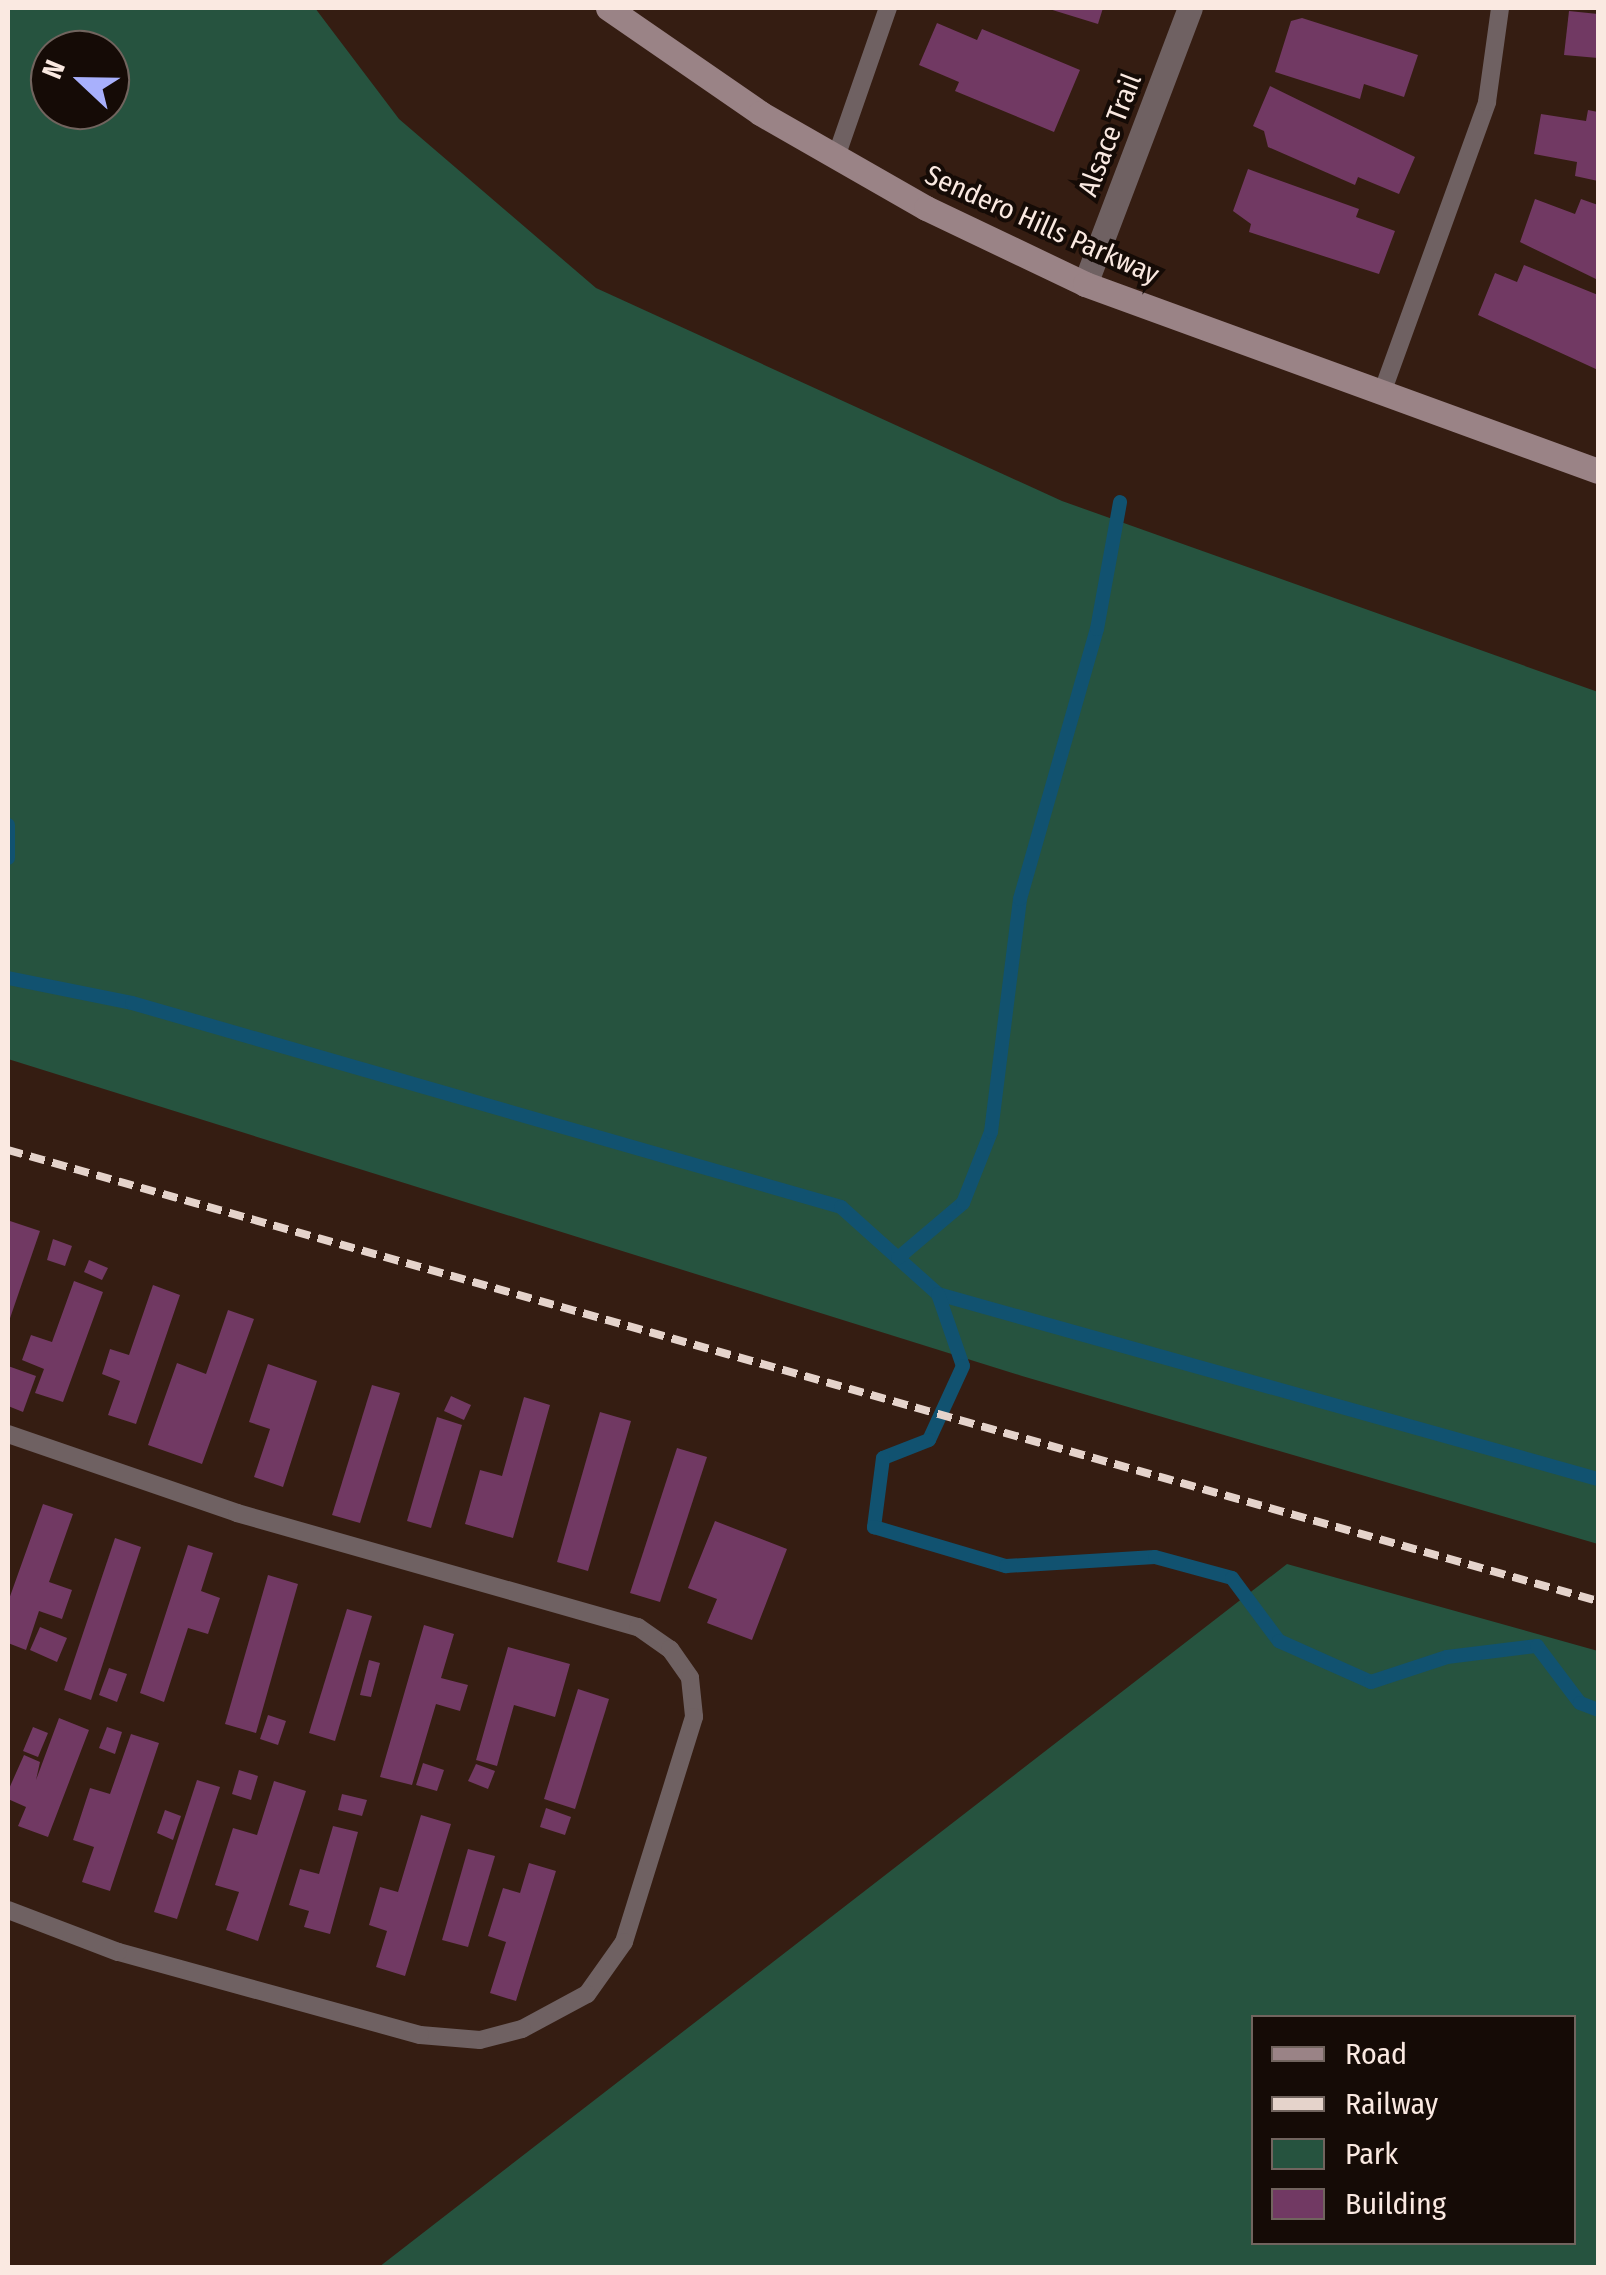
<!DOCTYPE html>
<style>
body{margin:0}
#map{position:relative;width:1606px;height:2275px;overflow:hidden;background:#351d12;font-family:"Fira Sans Condensed",sans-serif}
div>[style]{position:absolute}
.green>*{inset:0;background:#26533f}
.stream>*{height:14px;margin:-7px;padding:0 7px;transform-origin:7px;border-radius:7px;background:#115270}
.building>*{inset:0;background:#713963}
.lane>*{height:18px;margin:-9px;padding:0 9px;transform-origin:9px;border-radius:9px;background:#6f6162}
.street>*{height:25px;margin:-12.5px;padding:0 12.5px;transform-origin:12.5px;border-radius:12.5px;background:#6f6162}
.secondary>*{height:25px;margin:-12.5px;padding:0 12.5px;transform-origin:12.5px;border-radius:12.5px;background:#9a8386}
.rail>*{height:8px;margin-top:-4px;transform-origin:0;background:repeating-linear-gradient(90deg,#e5d3cb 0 15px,transparent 0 23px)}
span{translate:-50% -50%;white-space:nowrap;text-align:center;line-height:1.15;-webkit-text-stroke:8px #150b06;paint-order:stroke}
.street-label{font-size:28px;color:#fae9e1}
.frame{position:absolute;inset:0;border:10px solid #fae9e1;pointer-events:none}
.legend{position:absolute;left:1251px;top:2015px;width:325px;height:230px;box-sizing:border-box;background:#150b06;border:2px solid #71645e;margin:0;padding:12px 18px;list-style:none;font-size:30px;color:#fae9e1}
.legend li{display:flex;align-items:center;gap:20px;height:50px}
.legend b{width:50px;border:2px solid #71645e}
.north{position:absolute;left:30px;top:30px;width:100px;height:100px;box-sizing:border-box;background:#150b06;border:2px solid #71645e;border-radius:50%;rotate:292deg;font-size:28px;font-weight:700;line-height:40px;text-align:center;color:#fae9e1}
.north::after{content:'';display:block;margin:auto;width:35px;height:45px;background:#a8b0fc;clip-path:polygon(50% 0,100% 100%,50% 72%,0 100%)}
</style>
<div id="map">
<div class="green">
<i style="clip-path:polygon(evenodd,8px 8px,315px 8px,399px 119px,596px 288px,1062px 501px,1598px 692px,1598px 1544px,1022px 1376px,8px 1059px,8px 8px,50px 50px,110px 50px,110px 110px,50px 110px,50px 50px)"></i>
<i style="clip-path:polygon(evenodd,1287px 1564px,1598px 1651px,1598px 2267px,379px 2267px,1287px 1564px,1254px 2018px,1574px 2018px,1574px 2242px,1254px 2242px,1254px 2018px)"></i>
</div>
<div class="stream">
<i style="left:8px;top:825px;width:33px;rotate:90deg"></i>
<i style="left:8px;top:978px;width:126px;rotate:11.4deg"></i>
<i style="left:132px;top:1003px;width:738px;rotate:16.05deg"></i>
<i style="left:841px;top:1207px;width:130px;rotate:41.9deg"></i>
<i style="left:938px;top:1294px;width:685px;rotate:15.66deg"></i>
<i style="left:898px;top:1258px;width:85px;rotate:-40.2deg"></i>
<i style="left:963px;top:1203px;width:76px;rotate:-68.5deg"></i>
<i style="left:991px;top:1132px;width:235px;rotate:-82.9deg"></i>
<i style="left:1020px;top:899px;width:281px;rotate:-74.1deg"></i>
<i style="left:1097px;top:629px;width:129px;rotate:-79.7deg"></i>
<i style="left:938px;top:1294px;width:76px;rotate:70.9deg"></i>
<i style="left:963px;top:1366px;width:81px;rotate:114.7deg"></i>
<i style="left:929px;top:1440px;width:49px;rotate:158.6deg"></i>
<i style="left:883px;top:1458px;width:70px;rotate:97.4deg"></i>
<i style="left:874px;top:1527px;width:138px;rotate:16.5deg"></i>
<i style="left:1006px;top:1566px;width:149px;rotate:-3.5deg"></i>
<i style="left:1155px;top:1557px;width:80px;rotate:15.3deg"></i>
<i style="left:1232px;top:1578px;width:79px;rotate:53.3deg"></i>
<i style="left:1279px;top:1641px;width:101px;rotate:24deg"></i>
<i style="left:1371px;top:1682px;width:80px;rotate:-18.2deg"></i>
<i style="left:1447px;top:1657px;width:91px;rotate:-7deg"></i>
<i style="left:1537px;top:1646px;width:71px;rotate:53deg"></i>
<i style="left:1580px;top:1703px;width:19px;rotate:21deg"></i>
</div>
<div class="building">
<i style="clip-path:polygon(1046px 8px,1103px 8px,1098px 24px)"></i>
<i style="clip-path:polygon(1569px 11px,1598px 14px,1598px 58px,1564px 55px)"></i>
<i style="clip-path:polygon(1302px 18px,1418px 55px,1404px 97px,1364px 84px,1360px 99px,1275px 72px,1291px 21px)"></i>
<i style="clip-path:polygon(937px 23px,977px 40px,982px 29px,1080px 70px,1054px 132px,955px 91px,959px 82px,919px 65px)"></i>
<i style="clip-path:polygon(1270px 86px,1415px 157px,1399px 194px,1358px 177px,1355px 185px,1268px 147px,1264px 131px,1253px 126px)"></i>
<i style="clip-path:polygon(1588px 110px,1598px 112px,1598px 181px,1575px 176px,1577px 162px,1534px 154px,1541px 114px,1586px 121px)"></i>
<i style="clip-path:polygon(1248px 169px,1359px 209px,1356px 217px,1395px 231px,1379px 274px,1249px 232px,1251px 224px,1233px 211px)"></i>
<i style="clip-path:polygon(1535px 199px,1575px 214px,1581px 199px,1598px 205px,1598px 280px,1520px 242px)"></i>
<i style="clip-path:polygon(1524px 265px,1598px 295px,1598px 370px,1478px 315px,1495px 273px,1517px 282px)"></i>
<i style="clip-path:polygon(10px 1221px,40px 1231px,8px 1324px,8px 1228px)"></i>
<i style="clip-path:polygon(53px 1239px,72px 1246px,65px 1266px,47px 1260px)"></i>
<i style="clip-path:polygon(89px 1260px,108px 1268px,102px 1280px,84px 1272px)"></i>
<i style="clip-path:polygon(74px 1281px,103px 1292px,63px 1402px,35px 1393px,44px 1369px,22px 1360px,31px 1335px,52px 1342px)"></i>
<i style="clip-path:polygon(153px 1285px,180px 1295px,136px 1424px,108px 1415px,120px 1381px,102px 1374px,110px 1349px,129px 1355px)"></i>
<i style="clip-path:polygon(228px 1310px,254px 1319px,202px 1464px,148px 1445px,177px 1363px,206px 1374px)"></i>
<i style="clip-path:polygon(268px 1364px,317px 1381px,283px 1487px,254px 1477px,270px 1429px,249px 1422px)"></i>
<i style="clip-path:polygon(8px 1366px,36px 1376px,23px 1412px,8px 1406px)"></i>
<i style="clip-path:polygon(372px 1385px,400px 1393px,360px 1523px,332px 1515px)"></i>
<i style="clip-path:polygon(451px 1396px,471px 1405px,464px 1420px,444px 1411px)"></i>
<i style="clip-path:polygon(524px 1397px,550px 1405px,513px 1538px,465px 1524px,480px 1470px,502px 1476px)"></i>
<i style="clip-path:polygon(600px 1412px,631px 1421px,588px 1571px,557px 1562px)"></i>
<i style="clip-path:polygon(437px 1417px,462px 1425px,431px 1528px,407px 1521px)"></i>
<i style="clip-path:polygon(677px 1448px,707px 1457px,660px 1602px,630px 1593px)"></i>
<i style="clip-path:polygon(43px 1504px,73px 1514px,49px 1582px,72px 1590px,62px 1619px,39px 1611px,26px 1650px,8px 1643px,8px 1602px)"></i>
<i style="clip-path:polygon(715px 1521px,787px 1549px,752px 1640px,707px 1623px,717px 1599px,688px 1588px)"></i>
<i style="clip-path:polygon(115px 1538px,141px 1547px,91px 1700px,64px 1690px)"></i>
<i style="clip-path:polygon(188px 1545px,213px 1553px,201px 1591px,220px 1598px,208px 1634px,188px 1628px,164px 1702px,140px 1693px)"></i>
<i style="clip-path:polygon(268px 1575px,298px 1584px,256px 1733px,225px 1724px)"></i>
<i style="clip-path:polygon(347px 1609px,372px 1616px,335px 1741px,309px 1733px)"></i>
<i style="clip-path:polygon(424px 1625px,454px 1634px,441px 1678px,468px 1685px,460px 1711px,436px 1704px,412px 1785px,380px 1777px)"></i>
<i style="clip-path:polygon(40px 1627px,67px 1638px,57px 1662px,30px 1650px)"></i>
<i style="clip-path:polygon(508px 1647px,570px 1664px,555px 1717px,514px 1705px,497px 1766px,476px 1760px)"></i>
<i style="clip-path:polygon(369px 1660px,380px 1663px,371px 1697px,360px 1695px)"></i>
<i style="clip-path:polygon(109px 1668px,127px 1674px,117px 1702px,99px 1695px)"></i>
<i style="clip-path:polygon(578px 1689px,609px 1699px,575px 1809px,544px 1799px)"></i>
<i style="clip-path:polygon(268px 1715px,286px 1721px,278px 1745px,260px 1739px)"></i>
<i style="clip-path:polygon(59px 1718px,89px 1730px,48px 1837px,18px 1826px,26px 1807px,8px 1799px,8px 1791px,24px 1755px,40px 1762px,36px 1780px)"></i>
<i style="clip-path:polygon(33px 1727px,48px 1733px,38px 1757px,23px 1751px)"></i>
<i style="clip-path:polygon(107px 1727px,122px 1732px,115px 1754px,99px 1748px)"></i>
<i style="clip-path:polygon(131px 1734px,159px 1743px,110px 1891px,82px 1882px,94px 1847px,73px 1840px,90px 1788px,110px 1794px)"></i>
<i style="clip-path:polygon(423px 1763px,444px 1770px,437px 1791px,416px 1785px)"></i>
<i style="clip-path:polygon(476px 1764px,495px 1771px,488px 1789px,468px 1781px)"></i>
<i style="clip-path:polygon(239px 1770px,258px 1776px,251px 1800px,232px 1794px)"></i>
<i style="clip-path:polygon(197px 1780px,220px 1787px,177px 1919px,154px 1912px)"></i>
<i style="clip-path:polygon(274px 1781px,306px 1791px,258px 1941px,226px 1930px,239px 1892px,215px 1885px,233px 1828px,257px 1835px)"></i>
<i style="clip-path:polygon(342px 1794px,367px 1800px,362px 1816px,338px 1810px)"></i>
<i style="clip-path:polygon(546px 1808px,571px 1817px,565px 1835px,540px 1827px)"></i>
<i style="clip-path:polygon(165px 1810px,181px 1816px,173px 1840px,157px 1833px)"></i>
<i style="clip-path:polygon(421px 1815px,451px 1824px,405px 1976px,376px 1967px,387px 1931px,369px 1925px,380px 1887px,398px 1892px)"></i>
<i style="clip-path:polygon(333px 1826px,358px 1832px,330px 1934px,304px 1927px,309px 1911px,289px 1905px,300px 1869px,319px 1874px)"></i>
<i style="clip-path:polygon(468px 1849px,495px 1856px,468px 1947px,442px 1940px)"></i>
<i style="clip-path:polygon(529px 1863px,556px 1871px,516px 2001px,490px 1993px,506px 1942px,488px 1936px,503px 1888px,520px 1893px)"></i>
</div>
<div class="lane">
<i style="left:836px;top:157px;width:158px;rotate:-70.8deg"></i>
<i style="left:1383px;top:390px;width:306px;rotate:-70.1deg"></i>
<i style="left:1487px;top:102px;width:95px;rotate:-82.1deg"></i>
<i style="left:8px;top:1434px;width:242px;rotate:19deg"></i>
<i style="left:237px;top:1513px;width:417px;rotate:15.9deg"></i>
<i style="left:638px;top:1627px;width:39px;rotate:35deg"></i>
<i style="left:670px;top:1649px;width:35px;rotate:55deg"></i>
<i style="left:690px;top:1678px;width:39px;rotate:84deg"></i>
<i style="left:694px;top:1717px;width:236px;rotate:107.3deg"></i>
<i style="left:624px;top:1942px;width:64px;rotate:125.4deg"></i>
<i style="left:587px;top:1994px;width:74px;rotate:151.7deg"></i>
<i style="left:522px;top:2029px;width:43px;rotate:165.3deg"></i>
<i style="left:480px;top:2040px;width:60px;rotate:-175.2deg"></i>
<i style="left:420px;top:2035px;width:313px;rotate:-164.6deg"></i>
<i style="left:118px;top:1952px;width:118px;rotate:-159.1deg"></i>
</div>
<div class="street">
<i style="left:1085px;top:284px;width:295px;rotate:-69.2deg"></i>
</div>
<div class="secondary">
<i style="left:608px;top:8px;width:185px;rotate:34.6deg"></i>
<i style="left:760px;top:113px;width:191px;rotate:29.8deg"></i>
<i style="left:926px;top:208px;width:176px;rotate:25.5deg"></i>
<i style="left:1085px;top:284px;width:546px;rotate:20.03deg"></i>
</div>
<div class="rail">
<i style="left:8px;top:1150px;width:1653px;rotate:15.84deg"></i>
</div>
<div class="street-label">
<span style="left:1110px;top:135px;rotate:-69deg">Alsace Trail</span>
<span style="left:1042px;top:225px;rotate:24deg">Sendero Hills Parkway</span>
</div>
<div class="frame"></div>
<ul class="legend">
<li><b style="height:12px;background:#9a8386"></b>Road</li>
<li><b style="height:12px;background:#e5d3cb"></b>Railway</li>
<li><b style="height:28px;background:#26533f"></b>Park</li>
<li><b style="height:28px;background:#713963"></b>Building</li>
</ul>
<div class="north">N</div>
</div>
